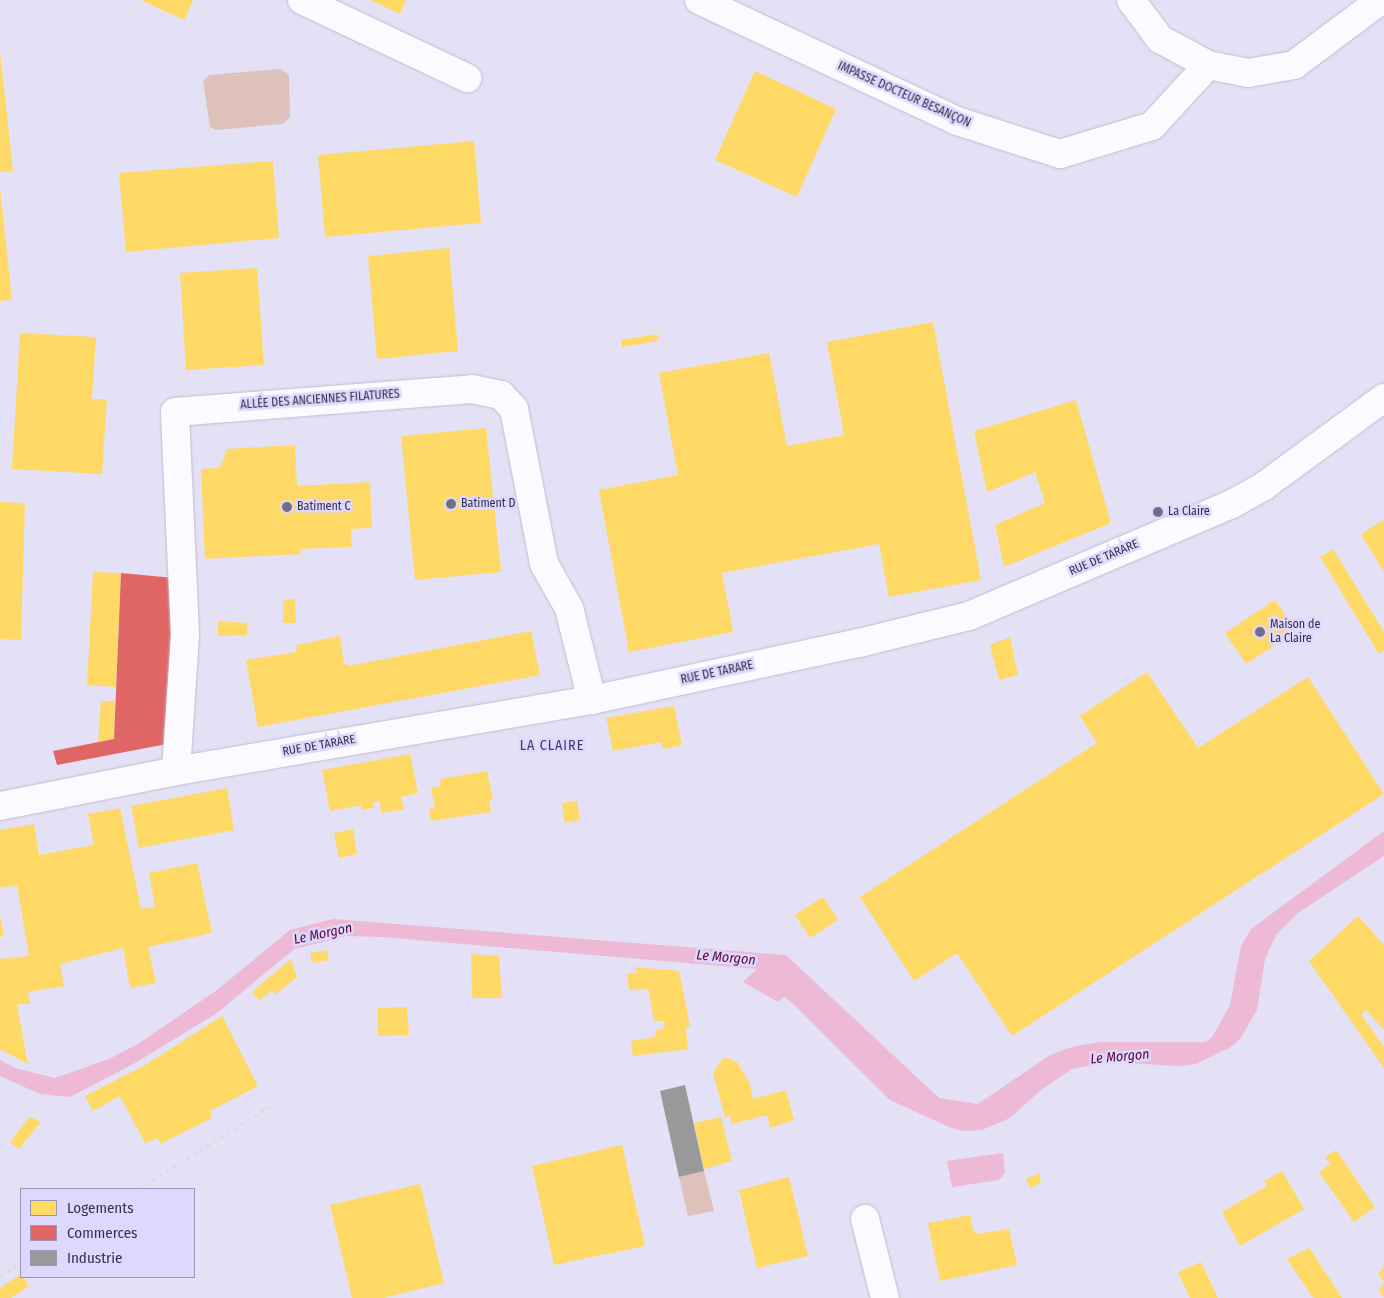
<!DOCTYPE html>
<meta charset="utf-8">
<style>
body{margin:0}
#map{position:relative;width:1384px;height:1298px;overflow:hidden;background:#e4e0f5;font-family:"Fira Sans Condensed",sans-serif}
div>[style]{position:absolute}
[style*='--x']{left:calc(var(--x)*1px);top:calc(var(--y)*1px);width:calc(var(--w)*1px);rotate:calc(var(--a)*1deg)}
.green>*{inset:0;background:#ddc1ba}
.water>*{inset:0;background:#edb9d4}
.homes>*{inset:0;background:#ffd966}
.shops>*{inset:0;background:#e06666}
.industry>*{inset:0;background:#999}
.path>*{height:3px;margin-top:-1.5px;transform-origin:0;background:repeating-linear-gradient(90deg,#dddce3 0 4px,transparent 0 8px)}
.roads{filter:drop-shadow(0 0 1px #c0bcd2) drop-shadow(0 0 1px #c0bcd2)}
.minor>*{height:28px;margin:-14px;padding:0 14px;transform-origin:14px;border-radius:14px;background:#fbfafe}
.secondary>*{height:28px;margin:-14px;padding:0 14px;transform-origin:14px;border-radius:14px;background:#fbfafe}
.dots>*{width:14px;height:14px;translate:-50% -50%;box-sizing:border-box;border:2px solid #ded7fe;border-radius:50%}
span{translate:-50% -50%;white-space:nowrap;text-align:center;line-height:1.15;-webkit-text-stroke:5px #ded7fe;paint-order:stroke}
.street-label{font-size:12px;color:#36314a}
.poi-label{font-size:12px;color:#36314a}
.left{translate:0 -50%;text-align:left}
.neighbourhood-label{font-size:14px;color:#44366c;letter-spacing:1px}
.water-label{font-size:14px;color:#5c0737;font-style:italic}
.legend{position:absolute;left:20px;top:1188px;width:175px;height:90px;box-sizing:border-box;background:#ded7fe;border:1px solid #9b95b6;margin:0;padding:6px 9px;list-style:none;font-size:15px;color:#36314a}
.legend li{display:flex;align-items:center;gap:10px;height:25px}
.legend b{width:25px;border:1px solid #9b95b6}
</style>
<div id="map">
<div class="green">
<div style="clip-path:polygon(281px 69px,289px 75px,290px 117px,283px 124px,216px 130px,210px 127px,203px 81px,209px 75px)"></div>
<div style="clip-path:polygon(704px 1171px,714px 1211px,688px 1216px,679px 1177px)"></div>
</div>
<div class="water">
<div style="clip-path:polygon(1384px 831px,1384px 856px,1298px 913px,1276px 935px,1265px 959px,1257px 1010px,1240px 1039px,1231px 1047px,1196px 1064px,1179px 1066px,1110px 1062px,1072px 1069px,1041px 1090px,1010px 1118px,982px 1130px,963px 1131px,949px 1127px,890px 1100px,791px 1002px,784px 997px,778px 1002px,743px 982px,757px 969px,382px 937px,347px 936px,294px 949px,217px 1013px,135px 1063px,70px 1097px,40px 1094px,0 1076px,0 1060px,15px 1068px,55px 1078px,109px 1059px,138px 1044px,217px 990px,290px 930px,333px 919px,786px 955px,939px 1098px,978px 1104px,1050px 1055px,1075px 1046px,1101px 1042px,1206px 1042px,1213px 1036px,1230px 1005px,1241px 946px,1251px 929px)"></div>
<div style="clip-path:polygon(1003px 1153px,1005px 1173px,999px 1180px,952px 1187px,947px 1161px)"></div>
</div>
<div class="homes">
<div style="clip-path:polygon(141px 0,193px 0,184px 20px)"></div>
<div style="clip-path:polygon(370px 0,406px 0,400px 14px)"></div>
<div style="clip-path:polygon(0 52px,13px 171px,0 172px)"></div>
<div style="clip-path:polygon(755px 71px,836px 109px,797px 197px,715px 160px)"></div>
<div style="clip-path:polygon(474px 141px,481px 223px,325px 237px,318px 155px)"></div>
<div style="clip-path:polygon(273px 161px,279px 238px,126px 252px,119px 173px)"></div>
<div style="clip-path:polygon(0 187px,12px 300px,0 301px)"></div>
<div style="clip-path:polygon(449px 248px,458px 351px,377px 359px,368px 256px)"></div>
<div style="clip-path:polygon(257px 268px,264px 365px,186px 370px,180px 273px)"></div>
<div style="clip-path:polygon(933px 322px,981px 580px,889px 597px,879px 544px,722px 573px,733px 632px,629px 652px,599px 490px,678px 475px,659px 373px,769px 353px,787px 446px,844px 435px,827px 342px)"></div>
<div style="clip-path:polygon(20px 333px,96px 337px,92px 399px,107px 399px,102px 474px,12px 469px)"></div>
<div style="clip-path:polygon(657px 334px,658px 341px,622px 347px,621px 340px)"></div>
<div style="clip-path:polygon(1076px 400px,1111px 523px,1004px 567px,995px 525px,1045px 503px,1035px 472px,987px 492px,974px 431px)"></div>
<div style="clip-path:polygon(486px 428px,501px 572px,415px 580px,401px 436px)"></div>
<div style="clip-path:polygon(295px 445px,297px 486px,370px 482px,372px 528px,351px 529px,352px 547px,300px 549px,301px 554px,205px 559px,201px 469px,220px 468px,227px 449px)"></div>
<div style="clip-path:polygon(0 502px,25px 503px,21px 640px,0 639px)"></div>
<div style="clip-path:polygon(1384px 520px,1384px 572px,1361px 534px)"></div>
<div style="clip-path:polygon(1333px 549px,1384px 632px,1384px 651px,1379px 654px,1320px 557px)"></div>
<div style="clip-path:polygon(93px 572px,121px 573px,116px 687px,87px 685px)"></div>
<div style="clip-path:polygon(295px 599px,296px 623px,283px 623px,283px 600px)"></div>
<div style="clip-path:polygon(1275px 600px,1296px 631px,1246px 664px,1225px 633px)"></div>
<div style="clip-path:polygon(218px 621px,247px 623px,247px 635px,218px 636px)"></div>
<div style="clip-path:polygon(531px 631px,540px 675px,258px 727px,246px 660px,296px 652px,297px 645px,340px 636px,344px 663px,348px 666px)"></div>
<div style="clip-path:polygon(1010px 637px,1018px 675px,999px 680px,990px 645px)"></div>
<div style="clip-path:polygon(1147px 672px,1198px 748px,1308px 677px,1384px 794px,1012px 1036px,957px 953px,914px 981px,860px 897px,1097px 743px,1080px 716px)"></div>
<div style="clip-path:polygon(101px 701px,115px 701px,114px 739px,98px 742px)"></div>
<div style="clip-path:polygon(674px 706px,682px 745px,663px 749px,661px 742px,613px 751px,606px 718px)"></div>
<div style="clip-path:polygon(410px 754px,418px 793px,401px 797px,404px 809px,381px 813px,380px 801px,373px 802px,374px 808px,362px 810px,361px 805px,330px 811px,322px 770px)"></div>
<div style="clip-path:polygon(487px 771px,493px 799px,489px 800px,491px 812px,431px 821px,429px 809px,435px 808px,431px 788px,441px 786px,440px 779px)"></div>
<div style="clip-path:polygon(227px 788px,234px 830px,139px 848px,131px 806px)"></div>
<div style="clip-path:polygon(577px 801px,580px 820px,565px 823px,562px 803px)"></div>
<div style="clip-path:polygon(120px 808px,141px 909px,155px 907px,149px 873px,197px 863px,212px 933px,148px 947px,156px 983px,130px 988px,123px 948px,60px 964px,64px 986px,28px 992px,30px 1003px,17px 1005px,28px 1064px,0 1049px,0 959px,29px 956px,17px 885px,0 888px,0 830px,34px 824px,39px 855px,94px 845px,88px 814px)"></div>
<div style="clip-path:polygon(353px 829px,357px 854px,339px 858px,334px 833px)"></div>
<div style="clip-path:polygon(823px 897px,838px 920px,810px 938px,795px 915px)"></div>
<div style="clip-path:polygon(0 916px,4px 936px,0 937px)"></div>
<div style="clip-path:polygon(1358px 916px,1384px 945px,1384px 1030px,1366px 1010px,1361px 1014px,1384px 1047px,1384px 1068px,1309px 961px)"></div>
<div style="clip-path:polygon(327px 950px,329px 960px,312px 963px,310px 953px)"></div>
<div style="clip-path:polygon(471px 954px,499px 956px,502px 998px,472px 998px)"></div>
<div style="clip-path:polygon(291px 959px,297px 977px,275px 995px,272px 990px,259px 1001px,252px 992px)"></div>
<div style="clip-path:polygon(635px 967px,679px 971px,690px 1026px,686px 1027px,688px 1049px,633px 1056px,631px 1041px,656px 1037px,655px 1030px,664px 1029px,663px 1021px,654px 1021px,648px 989px,629px 990px,627px 973px,636px 973px)"></div>
<div style="clip-path:polygon(407px 1007px,409px 1035px,378px 1036px,377px 1008px)"></div>
<div style="clip-path:polygon(222px 1016px,258px 1086px,210px 1111px,212px 1118px,160px 1144px,158px 1138px,145px 1143px,120px 1096px,93px 1111px,85px 1096px,147px 1064px)"></div>
<div style="clip-path:polygon(724px 1057px,737px 1062px,749px 1082px,753px 1099px,786px 1090px,794px 1120px,770px 1128px,767px 1115px,732px 1124px,730px 1116px,725px 1117px,713px 1073px)"></div>
<div style="clip-path:polygon(30px 1117px,41px 1122px,19px 1149px,10px 1142px)"></div>
<div style="clip-path:polygon(721px 1117px,732px 1161px,704px 1169px,694px 1123px)"></div>
<div style="clip-path:polygon(622px 1145px,645px 1246px,554px 1265px,532px 1166px)"></div>
<div style="clip-path:polygon(1336px 1150px,1375px 1207px,1354px 1222px,1319px 1172px,1330px 1164px,1325px 1157px)"></div>
<div style="clip-path:polygon(1282px 1171px,1304px 1209px,1240px 1246px,1222px 1212px,1267px 1186px,1264px 1181px)"></div>
<div style="clip-path:polygon(1039px 1173px,1041px 1183px,1030px 1188px,1026px 1179px)"></div>
<div style="clip-path:polygon(789px 1177px,808px 1256px,757px 1268px,739px 1190px)"></div>
<div style="clip-path:polygon(420px 1184px,444px 1283px,383px 1298px,352px 1298px,330px 1205px)"></div>
<div style="clip-path:polygon(970px 1215px,973px 1230px,977px 1234px,1009px 1229px,1017px 1265px,940px 1281px,928px 1223px)"></div>
<div style="clip-path:polygon(1309px 1248px,1312px 1252px,1342px 1298px,1313px 1298px,1287px 1259px)"></div>
<div style="clip-path:polygon(1201px 1262px,1218px 1298px,1190px 1298px,1178px 1272px)"></div>
<div style="clip-path:polygon(1384px 1265px,1384px 1282px,1379px 1275px)"></div>
<div style="clip-path:polygon(21px 1274px,29px 1286px,11px 1298px,0 1298px,0 1288px)"></div>
<div style="clip-path:polygon(1384px 1283px,1384px 1298px,1379px 1291px)"></div>
</div>
<div class="shops">
<div style="clip-path:polygon(121px 573px,174px 578px,167px 744px,57px 765px,53px 751px,114px 739px)"></div>
</div>
<div class="industry">
<div style="clip-path:polygon(685px 1085px,704px 1171px,679px 1177px,660px 1091px)"></div>
</div>
<div class="path">
<div style="--x:139;--y:1189;--w:160;--a:-32.2"></div>
<div style="--x:0;--y:1276;--w:25;--a:-32"></div>
</div>
<div class="roads">
<div class="minor">
<div style="--x:302;--y:0;--w:183;--a:25.3"></div>
<div style="--x:699;--y:0;--w:285;--a:25.1"></div>
<div style="--x:957;--y:121;--w:108;--a:17.8"></div>
<div style="--x:1060;--y:154;--w:96;--a:-16.9"></div>
<div style="--x:1152;--y:126;--w:83;--a:-47.4"></div>
<div style="--x:1131;--y:0;--w:49;--a:53.4"></div>
<div style="--x:1160;--y:39;--w:55;--a:28.4"></div>
<div style="--x:1208;--y:65;--w:41;--a:11.3"></div>
<div style="--x:1248;--y:73;--w:47;--a:-9.9"></div>
<div style="--x:1294;--y:65;--w:109;--a:-36.8"></div>
<div style="--x:176;--y:771;--w:137;--a:-86.2"></div>
<div style="--x:185;--y:634;--w:222;--a:-92.6"></div>
<div style="--x:175;--y:412;--w:298;--a:-4.4"></div>
<div style="--x:472;--y:389;--w:30;--a:12"></div>
<div style="--x:501;--y:395;--w:19;--a:47"></div>
<div style="--x:514;--y:409;--w:158;--a:79"></div>
<div style="--x:544;--y:564;--w:51;--a:60.4"></div>
<div style="--x:569;--y:608;--w:95;--a:76"></div>
<div style="--x:865;--y:1219;--w:81;--a:75.8"></div>
</div>
<div class="secondary">
<div style="--x:0;--y:806;--w:179;--a:-11.2"></div>
<div style="--x:176;--y:771;--w:422;--a:-9.7"></div>
<div style="--x:592;--y:700;--w:273;--a:-12.1"></div>
<div style="--x:859;--y:643;--w:113;--a:-13.8"></div>
<div style="--x:969;--y:616;--w:286;--a:-23.1"></div>
<div style="--x:1232;--y:504;--w:37;--a:-29"></div>
<div style="--x:1264;--y:486;--w:149;--a:-36.3"></div>
</div>
</div>
<div class="dots">
<div style="left:451px;top:504px;background:#736e86"></div>
<div style="left:287px;top:507px;background:#736e86"></div>
<div style="left:1158px;top:512px;background:#736e86"></div>
<div style="left:1260px;top:632px;background:#736e86"></div>
</div>
<div class="street-label">
<span style="left:904px;top:95px;rotate:24deg">IMPASSE DOCTEUR BESANÇON</span>
<span style="left:320px;top:400px;rotate:-4deg">ALLÉE DES ANCIENNES FILATURES</span>
<span style="left:1104px;top:558px;rotate:-23deg">RUE DE TARARE</span>
<span style="left:717px;top:673px;rotate:-12deg">RUE DE TARARE</span>
<span style="left:319px;top:746px;rotate:-10deg">RUE DE TARARE</span>
</div>
<div class="poi-label">
<span class="left" style="left:461px;top:504px">Batiment D</span>
<span class="left" style="left:297px;top:507px">Batiment C</span>
<span class="left" style="left:1168px;top:512px">La Claire</span>
<span class="left" style="left:1270px;top:632px">Maison de<br>La Claire</span>
</div>
<div class="neighbourhood-label">
<span style="left:552px;top:746px">LA CLAIRE</span>
</div>
<div class="water-label">
<span style="left:323px;top:934px;rotate:-12deg">Le Morgon</span>
<span style="left:726px;top:958px;rotate:5deg">Le Morgon</span>
<span style="left:1120px;top:1057px;rotate:-5deg">Le Morgon</span>
</div>
<ul class="legend">
<li><b style="height:14px;background:#ffd966"></b>Logements</li>
<li><b style="height:14px;background:#e06666"></b>Commerces</li>
<li><b style="height:14px;background:#999"></b>Industrie</li>
</ul>
</div>
